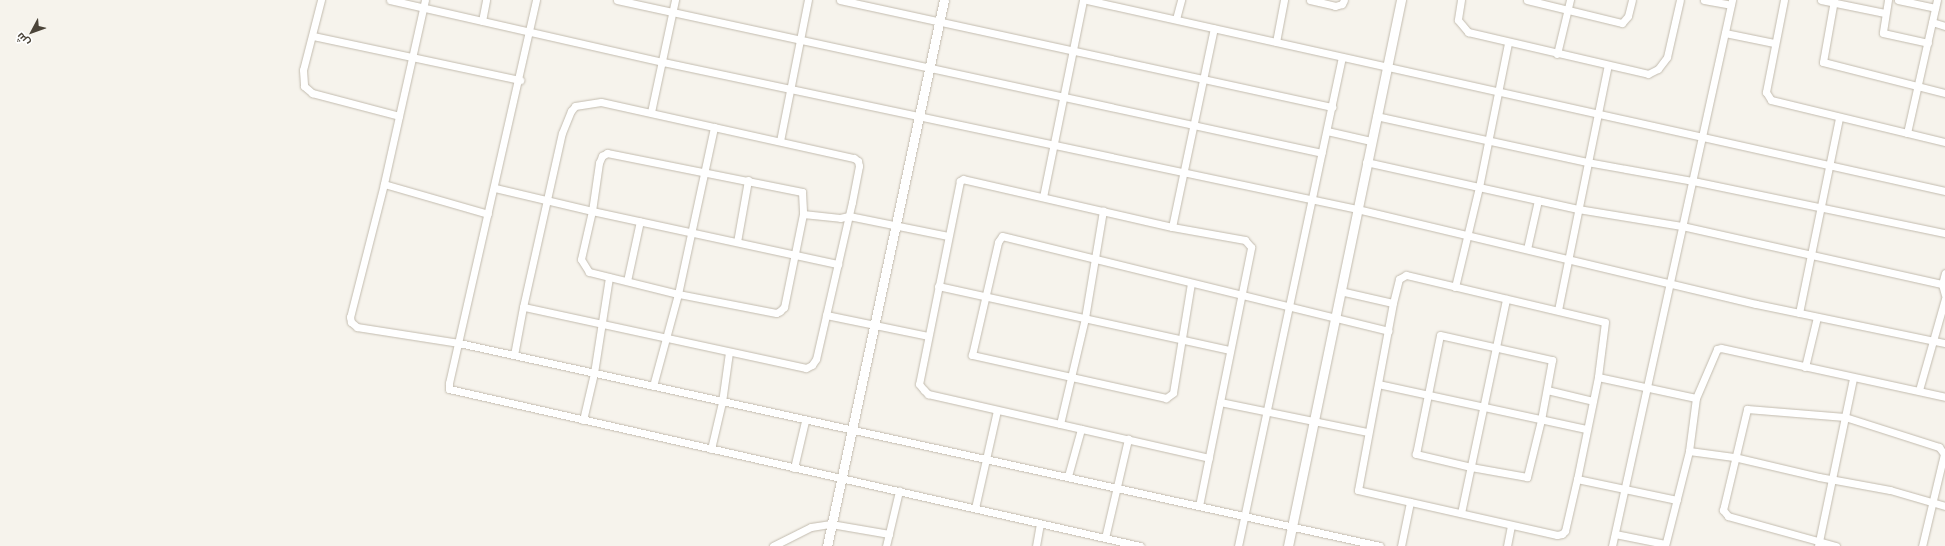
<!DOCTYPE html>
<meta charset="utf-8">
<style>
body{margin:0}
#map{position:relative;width:1945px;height:546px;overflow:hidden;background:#f6f3ec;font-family:"Archivo Narrow",Cairo,sans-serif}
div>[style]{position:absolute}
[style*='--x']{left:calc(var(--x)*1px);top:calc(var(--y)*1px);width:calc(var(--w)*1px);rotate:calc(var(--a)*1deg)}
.roads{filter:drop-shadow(0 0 1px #c2bbae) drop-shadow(0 0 1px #c2bbae)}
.minor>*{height:7px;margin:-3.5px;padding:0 3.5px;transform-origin:3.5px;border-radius:3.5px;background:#fff}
.tertiary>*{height:9px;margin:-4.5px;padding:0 4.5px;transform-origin:4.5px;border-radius:4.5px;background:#fff}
span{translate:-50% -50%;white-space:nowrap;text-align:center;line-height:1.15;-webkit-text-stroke:3.5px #fff;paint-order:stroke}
.north{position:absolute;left:12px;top:12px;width:40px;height:40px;-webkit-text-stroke:3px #fff;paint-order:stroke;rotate:229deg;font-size:11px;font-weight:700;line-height:16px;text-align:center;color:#4b4439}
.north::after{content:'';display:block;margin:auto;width:14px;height:18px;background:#4b4439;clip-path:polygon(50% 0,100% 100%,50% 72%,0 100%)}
</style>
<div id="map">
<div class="roads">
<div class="minor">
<div style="--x:321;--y:0;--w:72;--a:104.4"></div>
<div style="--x:303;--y:70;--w:16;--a:86"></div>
<div style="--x:304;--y:86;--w:11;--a:41"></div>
<div style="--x:312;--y:93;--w:90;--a:14.8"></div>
<div style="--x:390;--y:0;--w:280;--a:12.8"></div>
<div style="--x:663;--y:62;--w:709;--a:11.96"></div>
<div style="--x:1357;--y:209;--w:410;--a:13.4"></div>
<div style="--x:1756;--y:304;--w:193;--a:11.7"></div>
<div style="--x:425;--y:0;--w:189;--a:102.6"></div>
<div style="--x:384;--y:184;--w:137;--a:104.3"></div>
<div style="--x:350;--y:317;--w:5;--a:79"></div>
<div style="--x:351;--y:322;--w:8;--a:40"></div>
<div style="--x:357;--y:327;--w:103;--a:8.9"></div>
<div style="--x:459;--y:343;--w:943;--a:12.43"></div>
<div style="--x:536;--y:0;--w:393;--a:102.8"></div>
<div style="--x:449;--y:383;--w:6;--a:90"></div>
<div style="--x:449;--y:389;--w:709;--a:12.8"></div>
<div style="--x:617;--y:0;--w:721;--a:12.24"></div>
<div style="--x:840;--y:0;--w:504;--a:12.27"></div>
<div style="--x:1087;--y:0;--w:879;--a:12.55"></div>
<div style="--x:1310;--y:0;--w:26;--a:13"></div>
<div style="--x:1335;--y:6;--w:7;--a:-16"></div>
<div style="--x:1342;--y:4;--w:4;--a:-63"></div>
<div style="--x:1461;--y:0;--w:20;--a:99"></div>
<div style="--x:1458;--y:20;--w:16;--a:50"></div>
<div style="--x:1468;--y:32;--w:185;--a:13.1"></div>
<div style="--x:1648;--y:74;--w:11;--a:-27"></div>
<div style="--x:1658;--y:69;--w:15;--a:-53"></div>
<div style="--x:1667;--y:57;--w:58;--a:-77.2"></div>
<div style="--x:1527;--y:0;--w:98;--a:13.6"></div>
<div style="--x:1622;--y:23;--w:9;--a:-49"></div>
<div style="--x:1628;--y:16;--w:16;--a:-76"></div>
<div style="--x:1704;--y:0;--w:27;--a:10"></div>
<div style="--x:1784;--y:0;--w:94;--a:101.1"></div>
<div style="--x:1766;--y:92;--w:9;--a:58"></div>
<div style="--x:1771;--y:100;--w:179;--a:13.6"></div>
<div style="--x:1821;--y:0;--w:65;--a:11.5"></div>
<div style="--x:1834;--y:0;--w:63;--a:100.1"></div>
<div style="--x:1823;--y:62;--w:126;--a:14.3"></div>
<div style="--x:1888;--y:0;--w:33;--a:99"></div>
<div style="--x:1883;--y:33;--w:46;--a:12.5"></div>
<div style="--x:1898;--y:0;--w:38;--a:12"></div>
<div style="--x:1176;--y:19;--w:20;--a:-75"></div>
<div style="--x:482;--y:21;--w:21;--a:-79"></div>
<div style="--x:1932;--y:22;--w:14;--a:17"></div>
<div style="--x:1725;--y:33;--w:50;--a:11.5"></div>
<div style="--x:313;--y:36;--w:212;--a:12"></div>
<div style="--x:1276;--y:42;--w:43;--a:-79.2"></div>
<div style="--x:1557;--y:54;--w:56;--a:-76.5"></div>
<div style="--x:651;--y:112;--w:115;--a:-77.9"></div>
<div style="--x:1376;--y:116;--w:216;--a:12.3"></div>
<div style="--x:1587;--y:162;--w:108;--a:10.2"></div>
<div style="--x:1693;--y:181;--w:257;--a:11.7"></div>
<div style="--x:1327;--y:131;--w:45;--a:12.8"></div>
<div style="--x:1907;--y:133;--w:136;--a:-77.3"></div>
<div style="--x:780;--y:141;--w:144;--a:-78.8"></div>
<div style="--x:607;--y:153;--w:199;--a:11.3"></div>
<div style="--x:802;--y:192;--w:22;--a:87"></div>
<div style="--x:803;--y:214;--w:95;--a:101.5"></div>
<div style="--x:784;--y:307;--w:6;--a:135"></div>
<div style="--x:780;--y:311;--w:4;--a:153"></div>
<div style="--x:776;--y:313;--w:100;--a:-169"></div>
<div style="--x:678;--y:294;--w:92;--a:-166.1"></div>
<div style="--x:589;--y:272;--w:15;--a:-122"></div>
<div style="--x:581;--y:259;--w:49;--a:-77.1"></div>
<div style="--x:592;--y:211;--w:49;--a:-81.7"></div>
<div style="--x:599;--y:163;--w:8;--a:-67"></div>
<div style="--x:602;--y:156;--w:6;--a:-31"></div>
<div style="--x:1366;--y:162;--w:217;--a:12.5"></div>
<div style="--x:1578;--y:209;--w:105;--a:9.3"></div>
<div style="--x:1682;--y:226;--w:266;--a:12.6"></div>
<div style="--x:384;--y:184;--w:108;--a:16.1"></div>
<div style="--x:495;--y:188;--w:100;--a:13.3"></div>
<div style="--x:592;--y:211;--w:252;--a:12.2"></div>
<div style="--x:1043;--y:197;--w:201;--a:-78.5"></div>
<div style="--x:803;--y:214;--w:37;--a:6"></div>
<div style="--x:840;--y:218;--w:9;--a:-13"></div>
<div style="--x:849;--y:216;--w:101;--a:11.4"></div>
<div style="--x:1172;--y:227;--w:203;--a:-78.1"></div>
<div style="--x:737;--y:242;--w:63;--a:-79.9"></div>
<div style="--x:1527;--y:249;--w:50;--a:-77.3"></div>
<div style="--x:1945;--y:273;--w:11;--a:105"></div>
<div style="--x:1942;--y:284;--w:11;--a:75"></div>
<div style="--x:1406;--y:275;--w:204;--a:13.3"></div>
<div style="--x:1605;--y:322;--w:55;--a:97.3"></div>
<div style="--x:1598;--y:377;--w:104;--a:101.6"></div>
<div style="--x:1577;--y:479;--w:53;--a:103"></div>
<div style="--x:1565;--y:531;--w:4;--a:135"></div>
<div style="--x:1562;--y:534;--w:5;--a:169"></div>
<div style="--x:1557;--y:535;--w:204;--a:-167.3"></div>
<div style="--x:1358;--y:490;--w:190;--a:-79.4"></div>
<div style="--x:1393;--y:303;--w:25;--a:-76"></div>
<div style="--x:1399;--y:279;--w:8;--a:-30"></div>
<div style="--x:627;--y:281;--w:61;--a:-77.8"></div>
<div style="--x:1191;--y:283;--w:111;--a:99.3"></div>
<div style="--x:1173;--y:393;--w:9;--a:144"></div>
<div style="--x:1166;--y:398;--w:199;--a:-167.5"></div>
<div style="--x:972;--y:355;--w:116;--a:-77"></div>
<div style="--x:998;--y:242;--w:7;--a:-56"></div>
<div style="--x:1002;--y:236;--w:398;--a:13.8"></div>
<div style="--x:938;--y:286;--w:299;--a:12.4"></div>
<div style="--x:1455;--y:287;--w:103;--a:-76.5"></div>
<div style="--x:1479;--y:187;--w:147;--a:-78.6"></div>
<div style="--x:1340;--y:291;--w:54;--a:12.8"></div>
<div style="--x:1558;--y:310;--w:250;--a:-78.5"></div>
<div style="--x:1799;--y:313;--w:199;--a:-78.4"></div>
<div style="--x:826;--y:315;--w:104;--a:11.6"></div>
<div style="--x:1440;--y:335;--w:115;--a:12.6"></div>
<div style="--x:1552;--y:360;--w:61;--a:100.4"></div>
<div style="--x:1541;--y:420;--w:59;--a:103.8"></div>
<div style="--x:1527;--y:477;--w:57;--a:-169.9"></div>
<div style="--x:1471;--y:467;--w:57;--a:-166.7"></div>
<div style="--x:1416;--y:454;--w:121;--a:-78.6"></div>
<div style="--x:514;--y:355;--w:49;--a:-79.4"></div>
<div style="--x:523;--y:307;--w:178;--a:-77.4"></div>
<div style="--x:562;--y:133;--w:24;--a:-68"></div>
<div style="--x:571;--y:111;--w:6;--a:-51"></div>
<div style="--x:575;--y:106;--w:26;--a:-9"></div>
<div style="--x:601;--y:102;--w:259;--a:12.5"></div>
<div style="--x:854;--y:158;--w:5;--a:37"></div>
<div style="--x:858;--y:161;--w:5;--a:79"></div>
<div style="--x:859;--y:166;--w:37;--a:101"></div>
<div style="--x:852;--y:202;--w:161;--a:102.9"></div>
<div style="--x:816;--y:359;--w:7;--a:124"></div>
<div style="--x:812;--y:365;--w:7;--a:153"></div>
<div style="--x:806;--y:368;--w:289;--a:-167.8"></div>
<div style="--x:1805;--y:367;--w:51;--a:-76.5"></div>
<div style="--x:1598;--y:377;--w:100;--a:12.1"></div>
<div style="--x:1378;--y:384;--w:214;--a:12.2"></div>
<div style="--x:653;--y:386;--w:95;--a:-74.8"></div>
<div style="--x:678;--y:294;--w:171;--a:-77.8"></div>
<div style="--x:1547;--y:390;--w:47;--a:13.4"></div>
<div style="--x:1919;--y:390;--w:95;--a:-74.1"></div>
<div style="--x:1220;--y:402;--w:151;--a:11.5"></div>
<div style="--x:583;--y:420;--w:48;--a:-76.8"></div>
<div style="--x:594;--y:373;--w:97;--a:-81.1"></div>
<div style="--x:1060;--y:424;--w:109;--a:-76.7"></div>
<div style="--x:1085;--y:318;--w:109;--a:-80.5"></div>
<div style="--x:711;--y:449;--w:48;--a:-76.8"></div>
<div style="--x:722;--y:402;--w:50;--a:-82"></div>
<div style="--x:1689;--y:451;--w:45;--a:7.6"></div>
<div style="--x:1734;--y:457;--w:87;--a:13.2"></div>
<div style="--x:1819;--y:477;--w:72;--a:10.4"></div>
<div style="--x:1890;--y:490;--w:57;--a:16.2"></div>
<div style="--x:794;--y:468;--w:48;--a:-76.8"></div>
<div style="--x:1068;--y:476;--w:49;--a:-74.5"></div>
<div style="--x:1577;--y:479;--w:102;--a:11.9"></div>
<div style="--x:1199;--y:506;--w:264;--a:-78.6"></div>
<div style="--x:1251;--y:247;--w:9;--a:-131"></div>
<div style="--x:1245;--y:240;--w:74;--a:-169.9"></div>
<div style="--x:1172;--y:227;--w:214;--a:-167.1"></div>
<div style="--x:963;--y:179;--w:4;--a:146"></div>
<div style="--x:960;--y:181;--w:207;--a:101.4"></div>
<div style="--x:919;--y:384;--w:8;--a:50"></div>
<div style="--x:924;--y:390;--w:6;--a:45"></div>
<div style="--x:928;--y:394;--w:288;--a:12.8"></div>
<div style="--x:975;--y:508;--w:100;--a:-77.3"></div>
<div style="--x:1461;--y:513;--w:219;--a:-78.1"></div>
<div style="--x:1615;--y:534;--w:51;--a:11.3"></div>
<div style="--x:1105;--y:538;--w:102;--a:-76.9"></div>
<div style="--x:773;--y:546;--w:42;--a:-26.6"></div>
<div style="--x:811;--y:527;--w:20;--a:-9"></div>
<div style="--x:831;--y:524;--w:59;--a:9.8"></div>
<div style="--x:886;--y:546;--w:57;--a:-76.7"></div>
<div style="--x:1036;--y:546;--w:23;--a:-80"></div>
<div style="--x:1238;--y:546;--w:500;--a:-78"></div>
<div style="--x:1401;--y:546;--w:45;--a:-78.4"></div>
<div style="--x:1507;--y:546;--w:21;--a:-79"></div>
<div style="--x:1612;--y:546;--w:559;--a:-77.6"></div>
<div style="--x:1665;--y:546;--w:98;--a:-75.8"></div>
<div style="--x:1689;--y:451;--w:53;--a:-82.5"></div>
<div style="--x:1696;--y:398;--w:53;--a:-66.8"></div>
<div style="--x:1717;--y:349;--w:4;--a:-14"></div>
<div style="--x:1721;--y:348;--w:229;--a:12.3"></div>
<div style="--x:1818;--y:546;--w:171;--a:-78.2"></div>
<div style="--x:1836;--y:546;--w:112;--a:-164.5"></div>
<div style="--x:1728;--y:516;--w:8;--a:-130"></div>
<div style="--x:1723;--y:510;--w:104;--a:-76.6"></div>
<div style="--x:1747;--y:409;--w:98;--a:4.7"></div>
<div style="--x:1845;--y:417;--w:99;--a:17.7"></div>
<div style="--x:1939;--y:447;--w:9;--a:54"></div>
<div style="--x:1944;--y:454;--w:95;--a:103.4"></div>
</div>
<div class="tertiary">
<div style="--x:827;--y:546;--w:558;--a:-77.91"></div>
<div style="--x:1288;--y:546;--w:558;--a:-78.31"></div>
</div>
</div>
<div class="north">ش</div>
</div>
